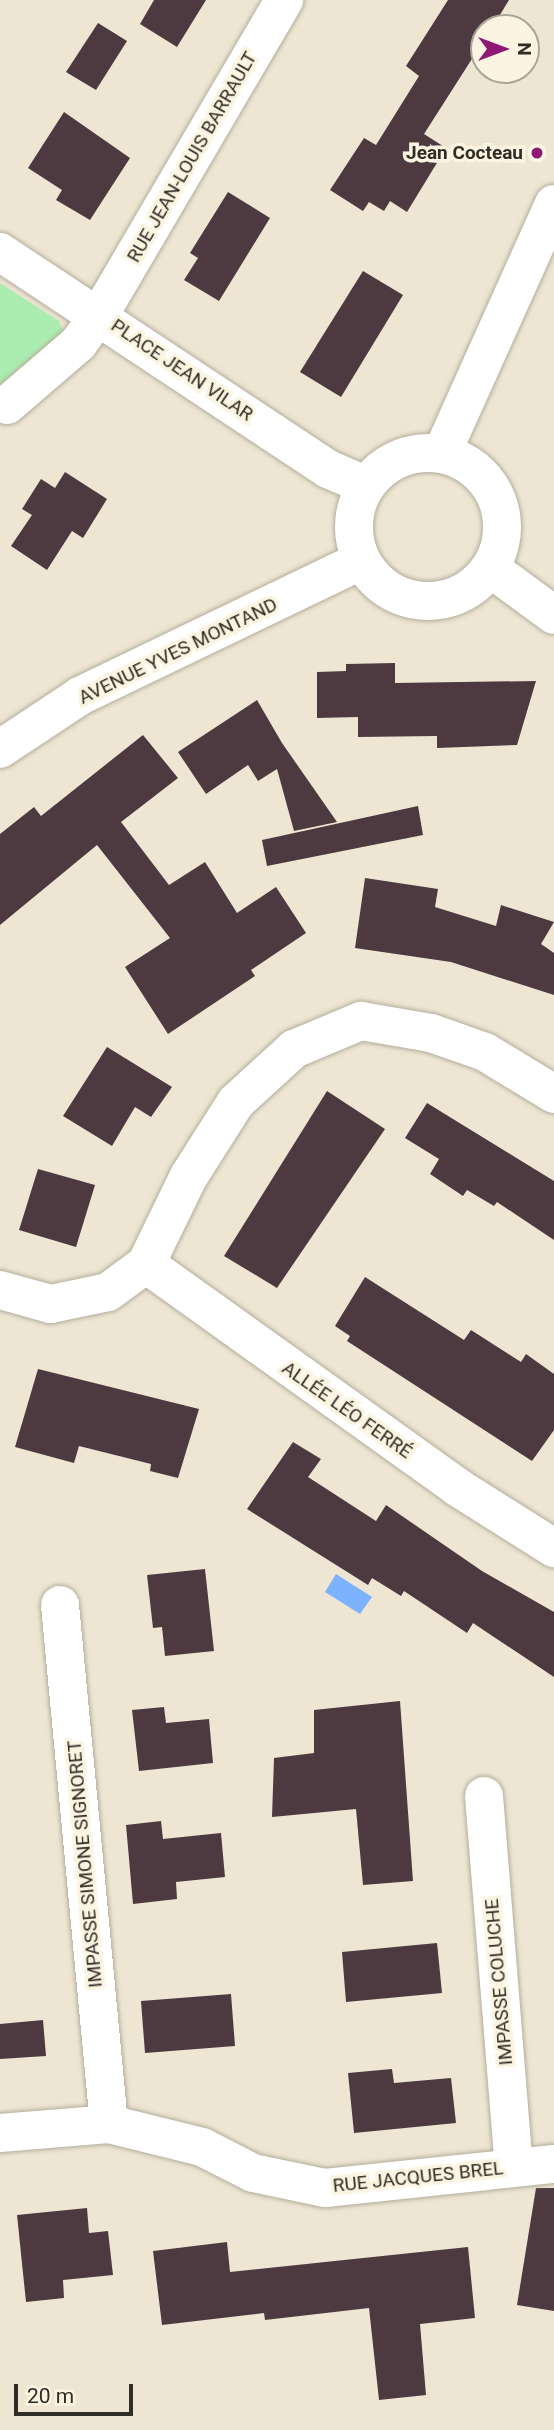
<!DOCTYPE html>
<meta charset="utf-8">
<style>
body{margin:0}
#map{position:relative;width:554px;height:2430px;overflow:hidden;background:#eee6d3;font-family:Roboto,sans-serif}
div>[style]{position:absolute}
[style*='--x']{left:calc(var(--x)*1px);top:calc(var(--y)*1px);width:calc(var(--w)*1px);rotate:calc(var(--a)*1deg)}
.green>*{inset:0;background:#abedb1}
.water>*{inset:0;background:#7cb2fe}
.building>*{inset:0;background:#4c3a40}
.roads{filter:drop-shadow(0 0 2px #b4ad9b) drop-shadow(0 0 2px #b4ad9b)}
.street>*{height:38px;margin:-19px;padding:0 19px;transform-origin:19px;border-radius:19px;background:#fff}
.street>.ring{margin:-19px;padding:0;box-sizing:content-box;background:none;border:38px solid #fff;border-radius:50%}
.dots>*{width:19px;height:19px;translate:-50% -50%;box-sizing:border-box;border:4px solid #fbf4e1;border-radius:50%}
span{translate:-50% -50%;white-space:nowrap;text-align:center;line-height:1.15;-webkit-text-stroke:7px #fbf4e1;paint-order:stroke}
.poi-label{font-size:19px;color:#302d26;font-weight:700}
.right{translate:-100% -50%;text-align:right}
.street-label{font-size:19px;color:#302d26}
.north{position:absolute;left:470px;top:14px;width:70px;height:70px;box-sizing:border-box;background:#fbf4e1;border:2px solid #aaa496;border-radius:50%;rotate:90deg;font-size:19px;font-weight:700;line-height:28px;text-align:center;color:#302d26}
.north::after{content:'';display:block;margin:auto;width:24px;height:32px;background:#8f1775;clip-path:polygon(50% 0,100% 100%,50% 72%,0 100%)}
.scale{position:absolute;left:14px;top:2384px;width:119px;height:32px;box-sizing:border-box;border:4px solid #302d26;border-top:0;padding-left:9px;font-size:21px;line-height:24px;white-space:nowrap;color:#302d26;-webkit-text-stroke:5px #fbf4e1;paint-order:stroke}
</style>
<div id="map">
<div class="green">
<div style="clip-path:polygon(0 283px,59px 321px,63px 331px,0 387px)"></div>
</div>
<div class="water">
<div style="clip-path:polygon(336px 1574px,372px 1597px,360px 1614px,325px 1592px)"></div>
</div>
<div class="building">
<div style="clip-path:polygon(154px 0,206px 0,177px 47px,140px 24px)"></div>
<div style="clip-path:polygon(448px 0,509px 0,492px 28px,484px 28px,484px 40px,424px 134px,446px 148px,407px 212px,390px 201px,384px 211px,369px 202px,363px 211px,330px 190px,364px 138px,376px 145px,419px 76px,406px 66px)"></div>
<div style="clip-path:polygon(98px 23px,127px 41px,96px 90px,66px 72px)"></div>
<div style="clip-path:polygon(64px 112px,130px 158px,90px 220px,56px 200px,62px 190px,28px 168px)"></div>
<div style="clip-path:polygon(228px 192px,270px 218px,219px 301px,184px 280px,198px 258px,190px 253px)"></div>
<div style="clip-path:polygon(363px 271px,403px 295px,341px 397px,300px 372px)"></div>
<div style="clip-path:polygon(65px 472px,107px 499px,83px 538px,72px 531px,47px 570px,11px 546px,32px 515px,22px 509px,41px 479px,55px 488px)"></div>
<div style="clip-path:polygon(395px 663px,395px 683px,536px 681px,517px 745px,437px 748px,437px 736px,358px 737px,358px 717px,317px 718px,317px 672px,346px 671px,346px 664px)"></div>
<div style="clip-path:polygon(257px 700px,282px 743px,337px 822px,294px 831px,277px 769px,258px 781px,248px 765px,206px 794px,178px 752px)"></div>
<div style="clip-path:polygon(143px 735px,178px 778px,121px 822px,169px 885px,205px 862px,237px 913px,276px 887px,306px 933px,251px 970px,255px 976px,168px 1034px,125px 967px,170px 938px,97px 845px,0 925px,0 834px,34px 807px,41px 816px)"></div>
<div style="clip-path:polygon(418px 806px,423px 835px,267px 866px,262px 840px)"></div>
<div style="clip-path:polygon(365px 878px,438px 889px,435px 907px,496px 926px,501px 905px,554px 922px,541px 944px,554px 953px,554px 995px,451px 962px,355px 948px)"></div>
<div style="clip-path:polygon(107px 1047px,172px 1087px,151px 1117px,135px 1107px,112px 1146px,63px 1116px)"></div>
<div style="clip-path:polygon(327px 1091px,385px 1129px,277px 1288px,224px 1256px)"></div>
<div style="clip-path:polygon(427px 1103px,554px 1181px,554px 1240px,497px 1202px,494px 1206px,467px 1190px,463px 1196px,430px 1174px,439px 1159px,405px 1138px)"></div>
<div style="clip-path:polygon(38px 1169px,95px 1185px,76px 1247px,19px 1230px)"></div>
<div style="clip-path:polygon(365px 1277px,464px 1340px,471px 1330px,521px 1362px,526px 1354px,554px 1374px,554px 1430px,532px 1461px,347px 1341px,350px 1336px,335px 1326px)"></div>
<div style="clip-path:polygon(38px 1369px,199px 1409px,178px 1478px,150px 1471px,151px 1464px,79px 1446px,74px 1463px,15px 1447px)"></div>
<div style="clip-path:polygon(293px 1442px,321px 1459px,308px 1477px,376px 1521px,386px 1505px,482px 1571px,554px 1612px,554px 1677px,473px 1623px,467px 1633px,404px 1591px,401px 1596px,372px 1578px,368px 1585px,247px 1509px)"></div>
<div style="clip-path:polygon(205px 1569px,214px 1651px,165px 1656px,162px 1627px,153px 1628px,147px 1575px)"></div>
<div style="clip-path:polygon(400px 1701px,413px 1881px,363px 1885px,356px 1809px,272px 1817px,274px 1758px,314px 1753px,314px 1710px)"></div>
<div style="clip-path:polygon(164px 1707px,166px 1723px,209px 1719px,213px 1763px,139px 1771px,132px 1710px)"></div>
<div style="clip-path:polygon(161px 1821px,163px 1839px,221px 1833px,225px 1877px,176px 1882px,177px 1899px,133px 1904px,126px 1825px)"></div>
<div style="clip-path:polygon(437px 1943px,442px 1993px,346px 2002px,342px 1952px)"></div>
<div style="clip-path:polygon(231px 1994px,235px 2046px,145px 2053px,141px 2001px)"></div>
<div style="clip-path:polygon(43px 2020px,46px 2056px,0 2059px,0 2024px)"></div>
<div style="clip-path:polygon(392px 2069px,394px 2083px,451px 2078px,456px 2123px,354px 2133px,348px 2073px)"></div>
<div style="clip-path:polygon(536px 2188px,554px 2188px,554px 2311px,517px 2305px)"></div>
<div style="clip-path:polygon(87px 2208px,89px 2233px,108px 2231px,113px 2275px,63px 2280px,64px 2298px,26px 2302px,17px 2215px)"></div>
<div style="clip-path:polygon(227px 2242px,230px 2272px,468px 2247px,475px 2318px,420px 2324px,426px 2395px,379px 2400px,369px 2308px,265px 2320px,264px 2313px,162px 2325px,153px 2251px)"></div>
</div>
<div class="roads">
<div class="street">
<div style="--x:0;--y:252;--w:393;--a:33.5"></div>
<div style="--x:328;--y:469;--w:40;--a:23.4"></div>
<div style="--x:7;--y:405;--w:94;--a:-40.7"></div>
<div style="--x:78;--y:344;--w:37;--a:-54"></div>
<div style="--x:100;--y:314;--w:364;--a:-59.6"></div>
<div class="ring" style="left:354px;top:453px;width:110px;height:110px"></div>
<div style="--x:442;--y:453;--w:273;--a:-65.8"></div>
<div style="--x:490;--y:568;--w:79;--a:36.3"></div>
<div style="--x:0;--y:749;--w:96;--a:-33.5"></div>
<div style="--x:80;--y:696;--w:312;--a:-25.7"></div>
<div style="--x:146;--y:1264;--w:383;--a:35.6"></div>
<div style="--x:457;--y:1487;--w:115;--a:32.2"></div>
<div style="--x:0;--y:1290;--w:53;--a:15.4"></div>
<div style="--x:51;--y:1304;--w:58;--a:-11.9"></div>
<div style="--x:108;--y:1292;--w:47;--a:-36.4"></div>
<div style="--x:146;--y:1264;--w:98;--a:-64"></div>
<div style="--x:189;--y:1176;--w:88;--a:-57.6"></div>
<div style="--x:236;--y:1102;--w:79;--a:-42.4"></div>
<div style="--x:294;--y:1049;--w:73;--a:-22.7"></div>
<div style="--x:361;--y:1021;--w:71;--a:9.7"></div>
<div style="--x:431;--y:1033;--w:57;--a:19.4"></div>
<div style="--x:485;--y:1052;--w:81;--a:31.3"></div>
<div style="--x:60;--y:1605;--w:521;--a:84.61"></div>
<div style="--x:484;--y:1796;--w:372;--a:85.4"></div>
<div style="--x:0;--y:2133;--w:109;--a:-4.7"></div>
<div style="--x:109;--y:2124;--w:96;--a:13.9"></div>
<div style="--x:202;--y:2147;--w:57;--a:27"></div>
<div style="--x:253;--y:2173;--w:74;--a:11.8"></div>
<div style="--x:325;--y:2188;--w:230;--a:-6"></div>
</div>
</div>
<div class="dots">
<div style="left:537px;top:153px;background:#8f1775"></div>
</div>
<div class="poi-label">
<span class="right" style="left:523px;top:153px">Jean Cocteau</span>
</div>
<div class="street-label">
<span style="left:192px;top:157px;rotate:-60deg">RUE JEAN-LOUIS BARRAULT</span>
<span style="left:182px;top:370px;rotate:34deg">PLACE JEAN VILAR</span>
<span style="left:178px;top:651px;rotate:-26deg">AVENUE YVES MONTAND</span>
<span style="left:347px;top:1410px;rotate:35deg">ALLÉE LÉO FERRÉ</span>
<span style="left:85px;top:1864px;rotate:-95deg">IMPASSE SIMONE SIGNORET</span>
<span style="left:499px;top:1982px;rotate:-95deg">IMPASSE COLUCHE</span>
<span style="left:418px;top:2177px;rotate:-6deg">RUE JACQUES BREL</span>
</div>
<div class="north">N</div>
<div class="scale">20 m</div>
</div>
